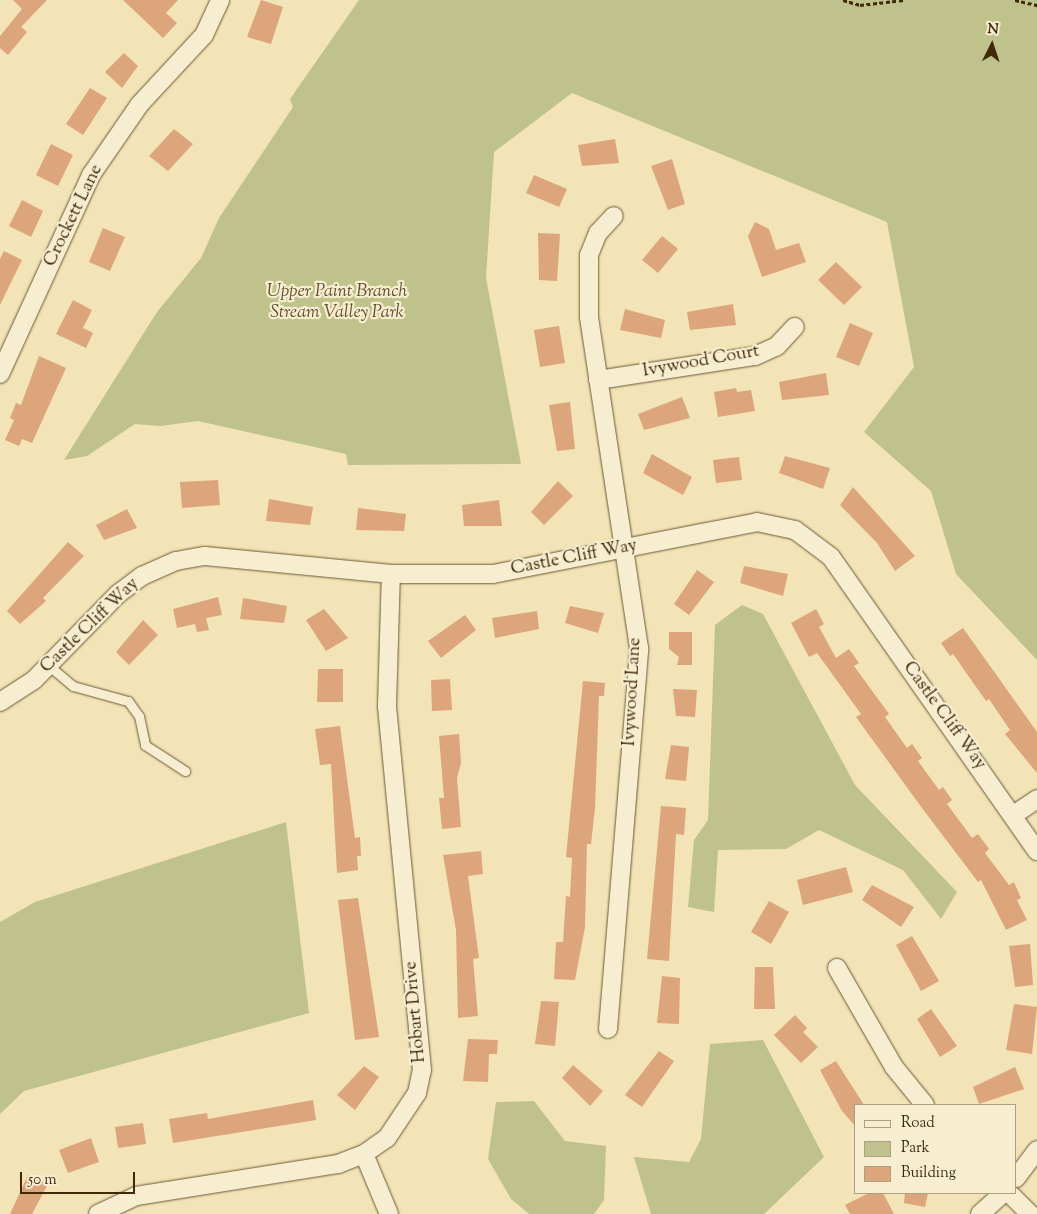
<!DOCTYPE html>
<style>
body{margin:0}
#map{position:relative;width:1037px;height:1214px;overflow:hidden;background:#f2e4b6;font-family:"Sorts Mill Goudy",serif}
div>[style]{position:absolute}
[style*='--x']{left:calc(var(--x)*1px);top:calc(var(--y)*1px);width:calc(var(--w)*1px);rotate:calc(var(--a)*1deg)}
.green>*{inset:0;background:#bfc28b}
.building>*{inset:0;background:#dda57b}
.path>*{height:2.5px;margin-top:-1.25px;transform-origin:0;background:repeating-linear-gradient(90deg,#402909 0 4px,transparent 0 6.5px)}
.roads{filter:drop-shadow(0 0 1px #6c5834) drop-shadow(0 0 1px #6c5834)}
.service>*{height:9px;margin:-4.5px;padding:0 4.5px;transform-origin:4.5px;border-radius:4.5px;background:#f7edd0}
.minor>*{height:18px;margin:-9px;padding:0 9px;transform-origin:9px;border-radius:9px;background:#f7edd0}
span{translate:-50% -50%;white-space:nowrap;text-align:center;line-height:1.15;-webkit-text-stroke:4.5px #f7edd0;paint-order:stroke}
.street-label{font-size:18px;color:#402909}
.park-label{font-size:18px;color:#604f2a;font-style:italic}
.legend{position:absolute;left:854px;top:1104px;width:162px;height:90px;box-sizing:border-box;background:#f7edd0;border:1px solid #ae9f80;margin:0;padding:6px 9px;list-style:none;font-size:15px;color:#402909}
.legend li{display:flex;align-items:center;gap:10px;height:25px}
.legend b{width:25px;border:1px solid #ae9f80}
.north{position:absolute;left:967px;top:20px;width:50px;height:50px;-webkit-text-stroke:4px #f7edd0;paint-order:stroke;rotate:4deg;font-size:14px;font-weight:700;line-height:20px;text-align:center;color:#402909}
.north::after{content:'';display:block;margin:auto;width:18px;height:22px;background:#402909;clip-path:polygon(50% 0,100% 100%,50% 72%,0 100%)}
.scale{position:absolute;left:20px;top:1172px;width:115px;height:22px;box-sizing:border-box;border:2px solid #402909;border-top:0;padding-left:6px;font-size:15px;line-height:18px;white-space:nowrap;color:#402909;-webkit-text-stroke:4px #f7edd0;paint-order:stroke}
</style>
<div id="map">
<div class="green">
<div style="clip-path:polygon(359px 0,1037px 0,1037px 660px,956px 574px,931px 491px,864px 432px,914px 367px,887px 222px,572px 93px,494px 152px,486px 278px,521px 464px,348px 465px,346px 454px,198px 421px,160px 426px,135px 424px,87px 456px,64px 460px,157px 312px,201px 258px,219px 218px,293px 107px,290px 99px)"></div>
<div style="clip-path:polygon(742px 605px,763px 614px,855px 785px,957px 892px,941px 919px,903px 870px,819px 830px,786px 849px,718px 850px,714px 912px,688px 907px,694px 840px,708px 820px,715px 625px)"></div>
<div style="clip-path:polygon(286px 822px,309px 1013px,24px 1091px,0 1114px,0 922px,35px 902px)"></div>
<div style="clip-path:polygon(763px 1040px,824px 1157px,764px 1214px,651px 1214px,634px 1157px,689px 1162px,701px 1139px,710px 1044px)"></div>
<div style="clip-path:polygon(534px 1101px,565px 1141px,606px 1146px,604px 1200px,594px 1214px,529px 1214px,511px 1199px,488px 1159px,496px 1102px)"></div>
</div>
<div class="building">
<div style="clip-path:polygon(13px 0,47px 0,21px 27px,27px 32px,8px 55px,0 48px,0 36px,22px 9px)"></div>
<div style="clip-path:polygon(123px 0,178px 0,166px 13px,177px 23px,163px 38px)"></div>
<div style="clip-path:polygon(261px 0,283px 7px,271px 44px,247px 37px)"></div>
<div style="clip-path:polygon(124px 53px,138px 66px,122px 88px,105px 72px)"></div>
<div style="clip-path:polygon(90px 88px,107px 98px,83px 135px,66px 124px)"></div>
<div style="clip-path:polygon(174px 129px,193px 144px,168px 171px,149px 156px)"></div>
<div style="clip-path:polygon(615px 139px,619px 163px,582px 166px,578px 145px)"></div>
<div style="clip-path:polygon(51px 144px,73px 155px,58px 186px,36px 175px)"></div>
<div style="clip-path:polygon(672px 159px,685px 204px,668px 210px,651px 166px)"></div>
<div style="clip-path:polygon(534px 175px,567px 189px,559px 207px,526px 193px)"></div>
<div style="clip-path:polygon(22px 200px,43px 211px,31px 237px,9px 226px)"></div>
<div style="clip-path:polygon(755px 222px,769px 229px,776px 250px,799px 243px,806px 262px,762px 277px,748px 236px)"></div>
<div style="clip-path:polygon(103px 228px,125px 237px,110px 271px,89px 262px)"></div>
<div style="clip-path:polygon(538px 233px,560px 234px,557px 281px,539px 280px)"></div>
<div style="clip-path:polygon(662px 236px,678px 249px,658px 273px,642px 260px)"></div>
<div style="clip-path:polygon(4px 251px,22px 260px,0 305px,0 259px)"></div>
<div style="clip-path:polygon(836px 262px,862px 287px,844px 305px,818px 280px)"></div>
<div style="clip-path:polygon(73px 300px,92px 310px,83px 328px,93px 333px,86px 348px,56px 334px)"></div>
<div style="clip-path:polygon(733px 304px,736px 325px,690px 330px,687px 312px)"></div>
<div style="clip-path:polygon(625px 309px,665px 320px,661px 338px,620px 330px)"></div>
<div style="clip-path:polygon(850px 323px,873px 333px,859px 366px,836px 357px)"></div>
<div style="clip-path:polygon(559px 326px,565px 363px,540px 367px,534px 330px)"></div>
<div style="clip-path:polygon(39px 356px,66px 368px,32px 443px,22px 439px,19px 446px,5px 440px,14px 420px,10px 418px,16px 403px,21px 405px)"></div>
<div style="clip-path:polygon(826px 373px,829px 395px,782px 400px,779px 382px)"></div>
<div style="clip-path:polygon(736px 388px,737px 392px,751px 390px,755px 411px,718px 417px,714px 392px)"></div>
<div style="clip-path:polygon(682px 397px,690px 418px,644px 430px,638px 414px)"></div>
<div style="clip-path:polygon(570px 402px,575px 449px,557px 451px,549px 405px)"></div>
<div style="clip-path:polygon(652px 454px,692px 477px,683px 495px,643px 473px)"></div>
<div style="clip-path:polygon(785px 456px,830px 468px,823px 489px,779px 473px)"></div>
<div style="clip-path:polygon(739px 457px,742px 480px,716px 483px,713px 460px)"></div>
<div style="clip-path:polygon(218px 480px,220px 505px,182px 508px,180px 482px)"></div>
<div style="clip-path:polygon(558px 481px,573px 496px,544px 525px,531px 512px)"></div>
<div style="clip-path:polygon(853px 487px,915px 556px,895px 571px,877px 543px,840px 505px)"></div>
<div style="clip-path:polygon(269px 499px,313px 507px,310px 525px,266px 521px)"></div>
<div style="clip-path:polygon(499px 500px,502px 526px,464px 526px,462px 505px)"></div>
<div style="clip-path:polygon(358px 508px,406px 514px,404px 531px,356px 530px)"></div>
<div style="clip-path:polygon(127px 509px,137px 528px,104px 540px,96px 525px)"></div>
<div style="clip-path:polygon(68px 542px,84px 556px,43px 598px,46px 601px,20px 624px,7px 611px)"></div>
<div style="clip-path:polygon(744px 566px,788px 574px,783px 596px,740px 583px)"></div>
<div style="clip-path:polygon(697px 570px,714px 582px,689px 615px,674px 604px)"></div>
<div style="clip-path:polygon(218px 597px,222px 615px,206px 618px,209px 630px,197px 632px,195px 624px,177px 628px,173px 609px)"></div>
<div style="clip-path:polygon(243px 598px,287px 606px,284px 623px,240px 619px)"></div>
<div style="clip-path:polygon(570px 606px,604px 613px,598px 633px,565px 623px)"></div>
<div style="clip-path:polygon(324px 609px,348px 638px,326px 651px,306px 620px)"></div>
<div style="clip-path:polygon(816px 609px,824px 624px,819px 627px,836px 658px,849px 649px,859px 663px,854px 666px,889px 714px,885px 717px,907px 748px,912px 744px,922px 758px,918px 761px,939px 790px,943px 787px,952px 800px,947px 804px,972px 838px,978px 834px,989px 849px,985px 853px,1009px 885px,1014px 882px,1021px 898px,1017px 900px,1027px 920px,1006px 930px,981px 880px,978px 882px,919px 804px,856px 717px,861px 714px,817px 653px,809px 657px,791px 623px)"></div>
<div style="clip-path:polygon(537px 611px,539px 629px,495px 638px,492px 618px)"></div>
<div style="clip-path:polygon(465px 615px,476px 630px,441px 658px,428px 641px)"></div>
<div style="clip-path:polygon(143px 620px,158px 635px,129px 665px,116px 652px)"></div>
<div style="clip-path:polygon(963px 628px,1037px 732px,1037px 773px,1005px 734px,1010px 730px,989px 699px,986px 701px,953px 654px,950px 656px,941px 643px)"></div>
<div style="clip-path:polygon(669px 632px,692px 632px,692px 665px,677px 665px,679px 657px,669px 649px)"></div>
<div style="clip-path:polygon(318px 669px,343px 669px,343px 702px,317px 702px)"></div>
<div style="clip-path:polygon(450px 679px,452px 710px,432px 711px,431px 680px)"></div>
<div style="clip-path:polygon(583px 681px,605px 683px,604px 696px,599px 696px,595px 808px,591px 844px,587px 844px,585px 927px,575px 980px,554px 979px,556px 942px,563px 942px,566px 896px,570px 897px,572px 858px,566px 857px)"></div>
<div style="clip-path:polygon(673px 689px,697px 690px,695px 717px,676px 716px)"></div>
<div style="clip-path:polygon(340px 726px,355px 838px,360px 837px,361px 856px,357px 856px,358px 870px,337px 873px,331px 764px,320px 765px,315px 729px)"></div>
<div style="clip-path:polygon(459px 734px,461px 763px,457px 778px,461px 827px,442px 829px,439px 798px,444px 798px,439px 736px)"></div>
<div style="clip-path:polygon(671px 745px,689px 747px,686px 781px,665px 779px)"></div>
<div style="clip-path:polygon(661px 806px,686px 808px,684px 835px,676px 834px,669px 961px,647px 959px)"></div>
<div style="clip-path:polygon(481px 851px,483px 874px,468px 876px,479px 958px,473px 959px,478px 1016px,458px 1018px,456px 930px,443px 855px)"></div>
<div style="clip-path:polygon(846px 867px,853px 892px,803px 905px,797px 880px)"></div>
<div style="clip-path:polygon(872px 885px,914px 907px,901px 927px,862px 900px)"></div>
<div style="clip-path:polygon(358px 898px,379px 1037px,355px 1040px,338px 900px)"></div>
<div style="clip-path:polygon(769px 901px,789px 912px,771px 944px,751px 932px)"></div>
<div style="clip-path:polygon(912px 936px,939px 981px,921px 991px,896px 945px)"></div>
<div style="clip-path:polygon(1030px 944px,1033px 985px,1015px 987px,1009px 946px)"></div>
<div style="clip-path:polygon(755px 967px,773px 967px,775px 1009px,754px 1009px)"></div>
<div style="clip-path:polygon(662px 976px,680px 978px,679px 1024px,657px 1023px)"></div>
<div style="clip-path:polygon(541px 1001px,559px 1002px,555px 1046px,535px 1044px)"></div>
<div style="clip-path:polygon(1014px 1004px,1037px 1007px,1032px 1054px,1006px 1050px)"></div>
<div style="clip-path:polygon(931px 1009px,957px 1046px,940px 1057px,917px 1019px)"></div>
<div style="clip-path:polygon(795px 1015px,807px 1028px,803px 1032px,818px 1047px,801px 1063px,774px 1035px)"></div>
<div style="clip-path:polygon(468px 1039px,498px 1040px,497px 1054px,489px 1054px,488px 1082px,463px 1081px)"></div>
<div style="clip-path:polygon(659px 1051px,674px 1061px,642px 1107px,625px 1095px)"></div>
<div style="clip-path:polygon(836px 1061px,864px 1105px,856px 1105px,856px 1127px,842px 1111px,820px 1070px)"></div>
<div style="clip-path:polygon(573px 1065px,603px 1091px,590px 1106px,562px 1078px)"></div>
<div style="clip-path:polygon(364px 1066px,379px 1077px,355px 1110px,337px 1095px)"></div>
<div style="clip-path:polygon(1015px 1067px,1024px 1089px,979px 1104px,973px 1087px)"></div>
<div style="clip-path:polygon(313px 1100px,316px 1120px,173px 1143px,169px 1119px,207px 1113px,208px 1119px)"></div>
<div style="clip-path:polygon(143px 1123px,146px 1144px,118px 1148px,115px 1127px)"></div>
<div style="clip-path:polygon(91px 1138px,99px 1162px,68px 1173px,59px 1150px)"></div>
<div style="clip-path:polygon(28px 1175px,48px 1184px,32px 1214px,10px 1214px)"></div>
<div style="clip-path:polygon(869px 1193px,883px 1193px,894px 1214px,850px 1214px,845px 1205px)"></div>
<div style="clip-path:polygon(905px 1193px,928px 1193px,925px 1207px,904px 1203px)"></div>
</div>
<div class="path">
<div style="--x:843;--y:0;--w:18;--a:16"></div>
<div style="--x:860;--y:5;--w:44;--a:-6.5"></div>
<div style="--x:1015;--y:0;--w:23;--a:13"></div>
</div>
<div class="roads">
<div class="service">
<div style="--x:48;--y:665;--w:33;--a:40"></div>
<div style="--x:73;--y:686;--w:57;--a:15.3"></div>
<div style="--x:128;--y:701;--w:19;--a:54"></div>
<div style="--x:139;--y:716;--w:30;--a:78"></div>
<div style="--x:145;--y:745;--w:48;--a:33"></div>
</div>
<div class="minor">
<div style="--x:0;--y:374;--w:219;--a:-65.4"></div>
<div style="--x:91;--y:175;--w:86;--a:-55.4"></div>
<div style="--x:140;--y:104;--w:94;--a:-47.2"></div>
<div style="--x:204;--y:35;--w:38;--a:-65"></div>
<div style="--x:598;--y:380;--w:159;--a:-8.7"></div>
<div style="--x:755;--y:356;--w:24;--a:-24"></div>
<div style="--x:777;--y:346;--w:26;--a:-47"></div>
<div style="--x:0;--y:702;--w:40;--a:-32.9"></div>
<div style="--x:34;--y:680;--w:120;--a:-45.7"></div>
<div style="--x:118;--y:594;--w:30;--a:-37"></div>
<div style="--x:142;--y:576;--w:37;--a:-24"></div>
<div style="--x:176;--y:561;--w:29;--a:-10"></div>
<div style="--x:205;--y:556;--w:187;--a:5.5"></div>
<div style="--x:391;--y:574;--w:102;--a:0"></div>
<div style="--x:493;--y:574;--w:269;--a:-11.1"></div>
<div style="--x:757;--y:522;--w:39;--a:12"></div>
<div style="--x:795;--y:530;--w:45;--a:36.9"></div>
<div style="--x:831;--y:557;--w:359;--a:55"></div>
<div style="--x:1015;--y:814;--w:27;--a:-34"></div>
<div style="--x:837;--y:968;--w:114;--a:60.1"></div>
<div style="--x:894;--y:1067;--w:49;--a:50.8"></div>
<div style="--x:608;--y:1029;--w:382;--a:-85.3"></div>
<div style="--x:639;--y:648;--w:335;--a:-98.6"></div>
<div style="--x:589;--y:317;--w:62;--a:-90"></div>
<div style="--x:589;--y:255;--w:24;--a:-68"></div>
<div style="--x:598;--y:233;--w:23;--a:-47"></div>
<div style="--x:364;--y:1154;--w:65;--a:67.4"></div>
<div style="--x:1016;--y:1178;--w:35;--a:-53"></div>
<div style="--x:1009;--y:1193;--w:30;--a:45"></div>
<div style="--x:98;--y:1214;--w:42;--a:-25.3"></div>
<div style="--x:136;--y:1196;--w:205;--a:-9"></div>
<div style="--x:338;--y:1164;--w:28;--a:-21"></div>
<div style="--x:364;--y:1154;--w:28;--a:-35"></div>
<div style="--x:387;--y:1138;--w:54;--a:-56.3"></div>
<div style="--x:417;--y:1093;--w:24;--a:-78"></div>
<div style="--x:422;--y:1070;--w:366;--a:-95.5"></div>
<div style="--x:387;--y:706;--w:132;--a:-88.3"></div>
<div style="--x:980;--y:1214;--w:31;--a:-42"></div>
</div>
</div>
<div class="street-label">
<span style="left:74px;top:216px;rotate:-64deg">Crockett Lane</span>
<span style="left:701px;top:362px;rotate:-10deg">Ivywood Court</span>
<span style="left:574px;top:558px;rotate:-11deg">Castle Cliff Way</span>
<span style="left:90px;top:626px;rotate:-44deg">Castle Cliff Way</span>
<span style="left:633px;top:692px;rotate:-87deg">Ivywood Lane</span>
<span style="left:944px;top:716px;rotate:54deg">Castle Cliff Way</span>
<span style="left:416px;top:1012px;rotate:-95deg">Hobart Drive</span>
</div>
<div class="park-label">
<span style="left:337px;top:303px">Upper Paint Branch<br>Stream Valley Park</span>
</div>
<ul class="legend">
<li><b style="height:6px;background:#f7edd0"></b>Road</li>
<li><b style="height:14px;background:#bfc28b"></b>Park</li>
<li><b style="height:14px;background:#dda57b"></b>Building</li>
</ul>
<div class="north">N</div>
<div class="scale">50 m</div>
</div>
